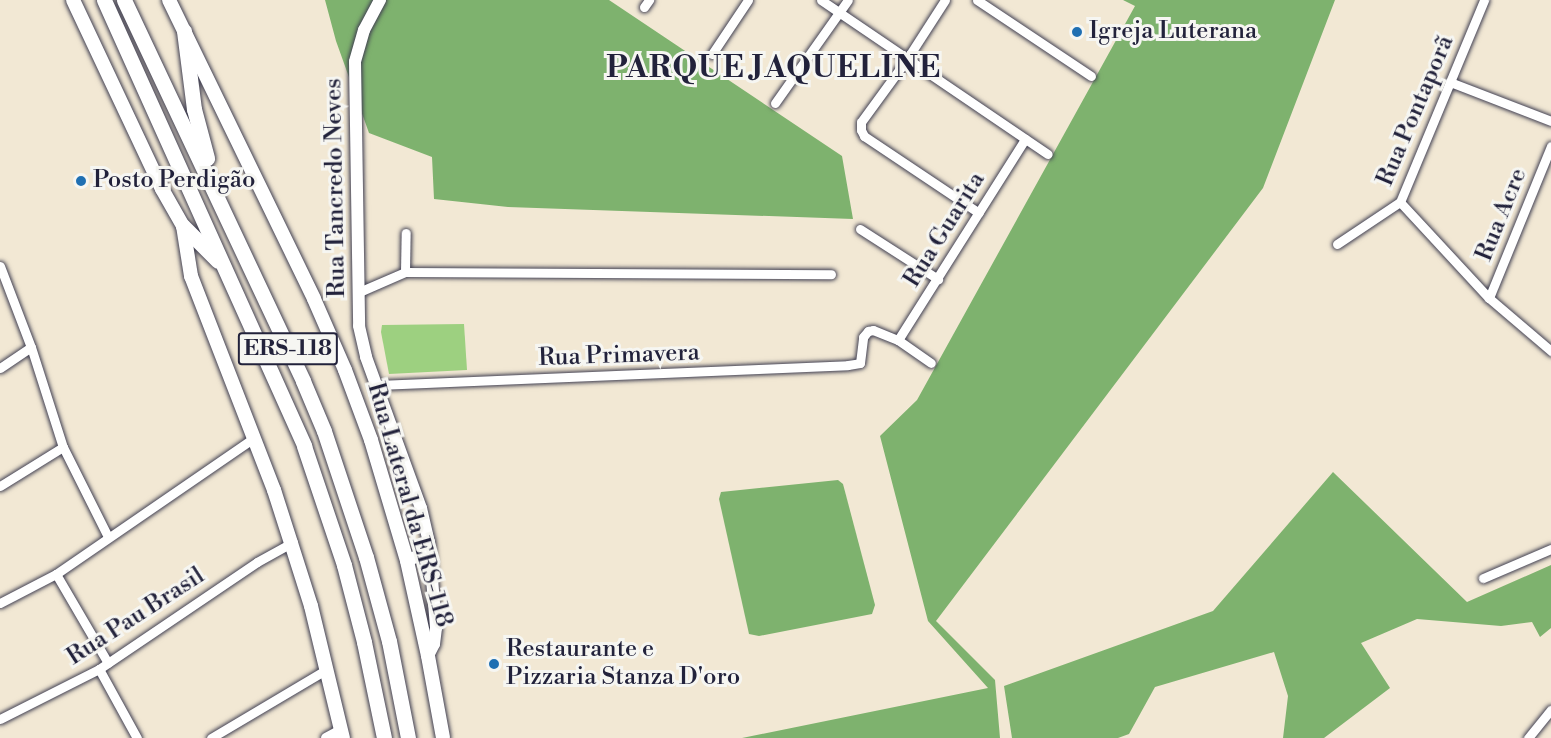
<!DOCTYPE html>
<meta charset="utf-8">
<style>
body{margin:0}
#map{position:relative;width:1551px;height:738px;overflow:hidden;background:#f2e8d4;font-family:"Libre Bodoni",serif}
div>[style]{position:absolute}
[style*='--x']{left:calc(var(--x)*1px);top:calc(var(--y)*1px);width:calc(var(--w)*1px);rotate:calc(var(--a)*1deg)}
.green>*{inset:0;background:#9dd080}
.forest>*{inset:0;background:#7eb26e}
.roads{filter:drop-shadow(0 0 2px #414052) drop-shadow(0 0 2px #414052)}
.minor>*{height:9px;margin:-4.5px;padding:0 4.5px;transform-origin:4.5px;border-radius:4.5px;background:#fff}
.tertiary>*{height:10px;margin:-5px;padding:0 5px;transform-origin:5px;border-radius:5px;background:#fff}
.secondary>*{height:12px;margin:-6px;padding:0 6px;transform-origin:6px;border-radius:6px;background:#fff}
.primary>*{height:14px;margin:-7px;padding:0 7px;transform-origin:7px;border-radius:7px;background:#fff}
.trunk>*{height:15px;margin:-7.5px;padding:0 7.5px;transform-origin:7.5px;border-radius:7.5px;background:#fff}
.dots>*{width:16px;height:16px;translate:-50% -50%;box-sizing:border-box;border:3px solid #f6f6f2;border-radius:50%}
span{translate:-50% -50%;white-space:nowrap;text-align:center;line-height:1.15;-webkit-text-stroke:6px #f6f6f2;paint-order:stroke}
.shield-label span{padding:2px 4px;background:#f6f6f2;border:2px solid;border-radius:4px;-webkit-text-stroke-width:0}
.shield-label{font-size:22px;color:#22223b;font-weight:700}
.poi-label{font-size:24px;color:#22223b}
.left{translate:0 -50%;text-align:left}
.street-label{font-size:24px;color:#22223b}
.district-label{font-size:30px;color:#22223b;font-weight:700;letter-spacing:1.5px}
</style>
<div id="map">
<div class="green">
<div style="clip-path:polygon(464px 324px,467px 370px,389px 374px,381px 332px,382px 325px)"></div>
</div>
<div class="forest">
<div style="clip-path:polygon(325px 0,609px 0,842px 156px,853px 219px,508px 207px,434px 199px,432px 157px,369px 133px,336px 41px)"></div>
<div style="clip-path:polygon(1123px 0,1335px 0,1263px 188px,936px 621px,995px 680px,1000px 738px,742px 738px,988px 688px,928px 621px,880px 436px,917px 400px,1135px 6px)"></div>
<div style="clip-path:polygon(1333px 472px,1467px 602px,1551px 565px,1551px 628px,1540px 637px,1532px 622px,1501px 626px,1417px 619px,1361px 643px,1390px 688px,1324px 738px,1283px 738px,1288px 696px,1274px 652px,1155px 687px,1129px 734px,1118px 738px,1012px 738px,1004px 686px,1213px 611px)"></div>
<div style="clip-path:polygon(838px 480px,843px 484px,875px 605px,872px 614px,759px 636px,749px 634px,719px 499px,721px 492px)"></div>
</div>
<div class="roads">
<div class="minor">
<div style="--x:821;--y:0;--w:274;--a:34.2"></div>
<div style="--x:945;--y:0;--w:70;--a:122.8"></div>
<div style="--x:907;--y:59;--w:78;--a:126.1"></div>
<div style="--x:861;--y:122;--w:8;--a:90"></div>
<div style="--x:861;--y:130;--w:7;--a:63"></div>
<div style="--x:864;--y:136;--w:138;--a:33.8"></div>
<div style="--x:977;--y:0;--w:137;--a:33.7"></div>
<div style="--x:644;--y:7;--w:9;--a:-54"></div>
<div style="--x:712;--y:54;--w:65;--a:-56.3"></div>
<div style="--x:1450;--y:82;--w:108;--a:21.1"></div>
<div style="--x:775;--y:103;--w:126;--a:-54.7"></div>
<div style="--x:1400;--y:202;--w:131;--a:47.2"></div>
<div style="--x:1489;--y:298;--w:82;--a:40.5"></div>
<div style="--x:860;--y:229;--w:93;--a:32.7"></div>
<div style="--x:1337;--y:244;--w:76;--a:-33.7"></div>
<div style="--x:1400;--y:202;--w:219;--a:-67.4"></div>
<div style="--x:0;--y:266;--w:87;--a:69.1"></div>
<div style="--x:31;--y:347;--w:105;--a:72.3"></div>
<div style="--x:63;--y:447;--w:101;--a:63.4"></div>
<div style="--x:405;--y:272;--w:426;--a:0.3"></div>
<div style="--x:359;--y:292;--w:50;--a:-23.5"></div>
<div style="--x:405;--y:272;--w:39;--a:-89"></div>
<div style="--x:1489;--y:298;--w:164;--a:-67.8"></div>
<div style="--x:898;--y:340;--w:238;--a:-57.7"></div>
<div style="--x:0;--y:368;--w:37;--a:-34"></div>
<div style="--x:378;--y:385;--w:470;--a:-2.4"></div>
<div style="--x:848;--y:365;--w:12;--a:-9"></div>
<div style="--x:860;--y:363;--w:26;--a:-83"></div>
<div style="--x:863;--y:337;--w:8;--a:-50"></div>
<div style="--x:868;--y:331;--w:5;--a:-11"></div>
<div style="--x:873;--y:330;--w:27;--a:22"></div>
<div style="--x:898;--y:340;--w:40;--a:34.9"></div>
<div style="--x:0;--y:486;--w:74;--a:-31.8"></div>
<div style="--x:56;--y:574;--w:103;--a:59.7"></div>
<div style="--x:1483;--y:578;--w:74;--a:-23.1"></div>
<div style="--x:0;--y:603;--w:63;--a:-27.4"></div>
<div style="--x:56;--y:574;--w:240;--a:-34.5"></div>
<div style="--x:99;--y:669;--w:79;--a:61.2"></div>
<div style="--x:0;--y:719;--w:111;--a:-26.8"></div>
<div style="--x:99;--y:669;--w:191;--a:-34.1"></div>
<div style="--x:257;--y:562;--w:39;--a:-29"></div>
<div style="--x:211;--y:738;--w:135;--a:-30.7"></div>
<div style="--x:1528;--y:738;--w:36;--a:-51"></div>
</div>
<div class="tertiary">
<div style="--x:326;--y:738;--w:17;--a:-28"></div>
</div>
<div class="secondary">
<div style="--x:380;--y:0;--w:34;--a:118"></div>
<div style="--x:364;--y:30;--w:33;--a:106"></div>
<div style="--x:355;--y:62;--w:264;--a:89.1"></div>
<div style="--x:359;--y:326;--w:32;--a:77"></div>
<div style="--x:366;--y:357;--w:161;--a:70"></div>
<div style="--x:421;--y:508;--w:35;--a:77"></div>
<div style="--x:429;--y:542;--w:86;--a:85.3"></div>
<div style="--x:436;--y:628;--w:16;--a:97"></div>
<div style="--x:434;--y:644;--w:13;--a:117"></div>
<div style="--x:407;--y:561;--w:25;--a:-26"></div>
</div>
<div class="primary">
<div style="--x:73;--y:0;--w:209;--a:64.8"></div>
<div style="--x:162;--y:189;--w:43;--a:60.4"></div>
<div style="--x:183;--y:226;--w:51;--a:80.9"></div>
<div style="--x:191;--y:276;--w:230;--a:68.8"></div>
<div style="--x:274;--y:490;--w:56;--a:72.2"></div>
<div style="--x:291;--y:543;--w:66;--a:72.4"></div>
<div style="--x:311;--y:606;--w:136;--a:76.4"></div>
<div style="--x:169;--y:0;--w:332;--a:64.1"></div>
<div style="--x:314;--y:299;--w:77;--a:66.4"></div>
<div style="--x:345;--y:370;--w:75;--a:69.6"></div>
<div style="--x:371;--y:440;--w:126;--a:73.4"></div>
<div style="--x:407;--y:561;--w:97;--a:77.5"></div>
<div style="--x:428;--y:656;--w:83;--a:79.6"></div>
</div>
<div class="trunk">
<div style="--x:104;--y:0;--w:489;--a:65.8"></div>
<div style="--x:304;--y:446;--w:126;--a:71.4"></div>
<div style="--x:344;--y:565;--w:80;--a:75.4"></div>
<div style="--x:364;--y:642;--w:98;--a:78.2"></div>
<div style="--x:124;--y:0;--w:421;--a:64.8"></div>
<div style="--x:303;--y:381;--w:54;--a:67.2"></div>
<div style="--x:324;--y:431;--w:133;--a:71.6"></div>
<div style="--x:366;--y:557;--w:87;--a:74.7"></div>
<div style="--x:389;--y:641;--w:99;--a:78.9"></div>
<div style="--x:184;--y:31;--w:79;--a:82.7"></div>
<div style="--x:194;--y:109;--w:51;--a:75.1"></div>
<div style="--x:183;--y:226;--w:49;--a:45"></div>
</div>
</div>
<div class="dots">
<div style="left:1077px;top:32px;background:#1f6fb2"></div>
<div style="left:81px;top:181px;background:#1f6fb2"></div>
<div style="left:494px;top:664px;background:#1f6fb2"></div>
</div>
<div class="shield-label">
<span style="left:288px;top:349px">ERS-118</span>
</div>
<div class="poi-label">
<span class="left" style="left:1089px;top:32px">Igreja Luterana</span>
<span class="left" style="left:93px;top:181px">Posto Perdigão</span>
<span class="left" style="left:506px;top:664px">Restaurante e<br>Pizzaria Stanza D'oro</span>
</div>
<div class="street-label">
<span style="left:1416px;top:111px;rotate:-67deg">Rua Pontaporã</span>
<span style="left:336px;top:188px;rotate:-91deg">Rua Tancredo Neves</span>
<span style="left:1502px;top:215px;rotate:-68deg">Rua Acre</span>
<span style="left:945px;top:230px;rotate:-58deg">Rua Guarita</span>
<span style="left:619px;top:356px;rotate:-2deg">Rua Primavera</span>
<span style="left:409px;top:505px;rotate:74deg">Rua Lateral da ERS-118</span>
<span style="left:136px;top:617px;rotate:-33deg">Rua Pau Brasil</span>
</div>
<div class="district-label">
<span style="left:774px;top:68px">PARQUE JAQUELINE</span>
</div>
</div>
